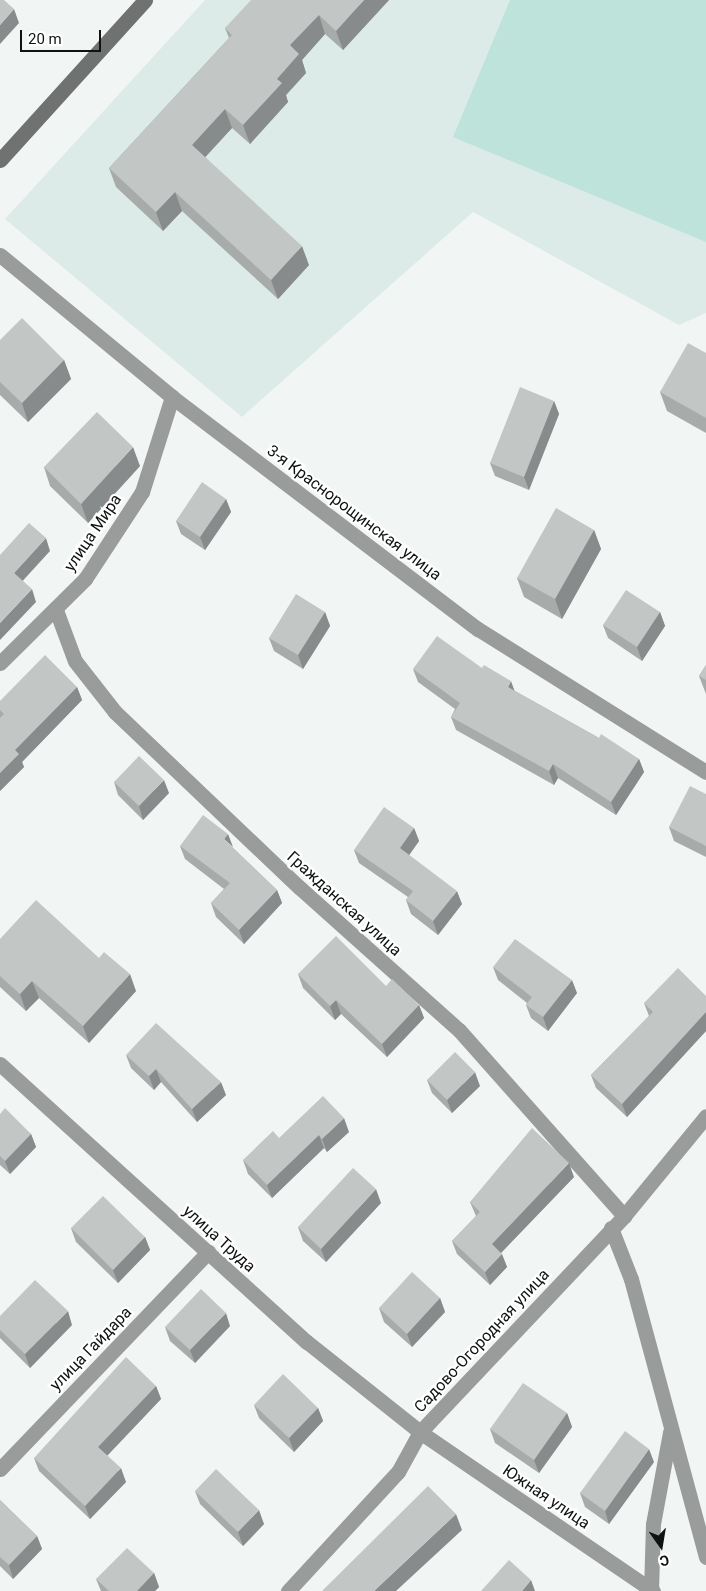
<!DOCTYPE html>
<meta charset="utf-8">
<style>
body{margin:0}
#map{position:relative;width:706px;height:1591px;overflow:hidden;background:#f1f6f5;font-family:Roboto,sans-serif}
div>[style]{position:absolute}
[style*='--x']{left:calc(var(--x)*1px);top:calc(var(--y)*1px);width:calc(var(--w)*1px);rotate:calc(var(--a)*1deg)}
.built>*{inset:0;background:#ddebe8}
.green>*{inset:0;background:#bde3da}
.street>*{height:15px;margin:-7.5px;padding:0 7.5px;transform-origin:7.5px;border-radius:7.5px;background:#9a9c9c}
.secondary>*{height:15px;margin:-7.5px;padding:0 7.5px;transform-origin:7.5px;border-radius:7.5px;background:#707272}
.wall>*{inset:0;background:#a7abaa}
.shaded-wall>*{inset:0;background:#888b8b}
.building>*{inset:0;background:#c2c7c6}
span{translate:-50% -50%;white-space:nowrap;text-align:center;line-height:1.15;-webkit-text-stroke:4.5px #fff;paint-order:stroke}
.street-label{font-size:16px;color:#101111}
.north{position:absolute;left:636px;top:1521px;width:50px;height:50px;-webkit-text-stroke:4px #fff;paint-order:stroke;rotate:167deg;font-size:14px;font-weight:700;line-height:20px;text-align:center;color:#101111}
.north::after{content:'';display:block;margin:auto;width:18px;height:22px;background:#101111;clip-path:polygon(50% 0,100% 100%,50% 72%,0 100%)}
.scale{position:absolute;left:20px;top:30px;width:81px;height:22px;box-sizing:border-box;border:2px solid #101111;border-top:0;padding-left:6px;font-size:15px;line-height:18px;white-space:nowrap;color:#101111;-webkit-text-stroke:4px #fff;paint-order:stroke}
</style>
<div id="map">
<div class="built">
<div style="clip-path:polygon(205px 0,706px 0,706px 313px,679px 325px,473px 212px,242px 417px,5px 219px)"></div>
</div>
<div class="green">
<div style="clip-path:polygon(510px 0,706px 0,706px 242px,453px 137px)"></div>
</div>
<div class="street">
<div style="--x:0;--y:255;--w:223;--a:39.5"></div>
<div style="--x:172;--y:397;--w:384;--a:37.2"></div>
<div style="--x:478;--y:629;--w:269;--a:32.1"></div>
<div style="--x:56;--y:610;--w:54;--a:69.6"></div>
<div style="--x:75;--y:661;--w:65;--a:51.9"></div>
<div style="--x:115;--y:712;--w:255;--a:43.6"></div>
<div style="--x:300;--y:888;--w:213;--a:41.8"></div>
<div style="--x:459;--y:1030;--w:249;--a:48.4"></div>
<div style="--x:0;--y:663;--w:120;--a:-44.7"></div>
<div style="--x:85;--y:579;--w:104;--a:-56.8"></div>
<div style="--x:142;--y:492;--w:100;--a:-72.5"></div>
<div style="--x:0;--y:1064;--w:414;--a:42.2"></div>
<div style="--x:307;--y:1342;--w:144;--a:38.5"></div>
<div style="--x:420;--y:1432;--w:282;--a:34.3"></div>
<div style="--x:611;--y:1228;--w:55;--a:68.6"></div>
<div style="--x:631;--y:1279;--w:288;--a:74.9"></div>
<div style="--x:0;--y:1469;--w:301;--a:-46.2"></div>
<div style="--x:288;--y:1591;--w:162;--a:-47.3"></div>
<div style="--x:398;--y:1472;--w:46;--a:-61.2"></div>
<div style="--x:420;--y:1432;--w:297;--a:-46.6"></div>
<div style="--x:624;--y:1216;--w:129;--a:-50.6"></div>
<div style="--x:651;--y:1591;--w:67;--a:-88.3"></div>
<div style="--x:653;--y:1524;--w:94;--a:-79.5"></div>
</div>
<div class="secondary">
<div style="--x:0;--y:160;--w:216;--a:-47.8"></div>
</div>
<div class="wall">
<div style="clip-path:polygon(389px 0,343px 50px,325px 34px,302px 60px,306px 73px,286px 95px,288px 102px,250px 144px,232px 128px,205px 157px,309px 265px,278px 299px,182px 211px,163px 231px,116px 187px,109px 168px,229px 38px,225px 28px)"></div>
<div style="clip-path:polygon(0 340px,64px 360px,71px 379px,28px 422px,0 395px)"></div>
<div style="clip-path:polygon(706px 353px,706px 433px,667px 411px,660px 392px)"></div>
<div style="clip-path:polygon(554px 401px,559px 414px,529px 490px,495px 476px,490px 463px)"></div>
<div style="clip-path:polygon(140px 466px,88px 523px,50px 486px,44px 467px)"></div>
<div style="clip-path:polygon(226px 499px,231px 512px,205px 550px,181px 534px,176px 521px)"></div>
<div style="clip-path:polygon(594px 530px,601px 549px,562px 619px,524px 597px,517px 578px)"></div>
<div style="clip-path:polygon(325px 612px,330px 626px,303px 669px,274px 651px,269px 638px)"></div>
<div style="clip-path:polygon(660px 612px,665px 626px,642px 661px,608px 638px,603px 625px)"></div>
<div style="clip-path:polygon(706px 665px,706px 694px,699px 676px)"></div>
<div style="clip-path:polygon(482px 668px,515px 691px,599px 738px,639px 759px,644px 772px,616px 815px,558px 778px,554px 785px,456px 730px,451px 717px,455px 709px,418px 682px,413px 669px)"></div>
<div style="clip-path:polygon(77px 687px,82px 700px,22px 762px,24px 767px,0 791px,0 701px)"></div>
<div style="clip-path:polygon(114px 782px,169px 793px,143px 820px,118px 795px)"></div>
<div style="clip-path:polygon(706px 794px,706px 857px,674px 841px,669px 827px)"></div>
<div style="clip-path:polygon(414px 828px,419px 841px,409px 855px,462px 904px,438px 935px,411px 914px,406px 900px,408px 897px,359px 863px,354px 850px)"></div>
<div style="clip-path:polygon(180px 846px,233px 848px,277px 890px,282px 903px,244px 944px,216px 917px,211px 903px,224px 889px,185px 859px)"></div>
<div style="clip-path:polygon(0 939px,136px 991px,89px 1043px,39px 998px,26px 1011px,0 987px)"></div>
<div style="clip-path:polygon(493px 967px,577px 993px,548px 1031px,531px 1018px,526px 1005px,527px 1003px,498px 980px)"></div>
<div style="clip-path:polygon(298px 974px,386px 986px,419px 1005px,424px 1018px,387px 1057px,341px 1014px,335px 1020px,303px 988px)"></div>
<div style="clip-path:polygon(706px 996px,706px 1031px,627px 1117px,596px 1088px,591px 1075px,649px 1016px,644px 1003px)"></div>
<div style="clip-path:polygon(126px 1055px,226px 1095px,197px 1122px,161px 1082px,154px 1090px,131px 1068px)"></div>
<div style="clip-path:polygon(427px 1080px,480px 1086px,452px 1113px,432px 1093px)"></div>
<div style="clip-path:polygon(0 1114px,31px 1134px,36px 1147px,10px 1174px,0 1165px)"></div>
<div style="clip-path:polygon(349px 1132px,327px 1152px,324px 1148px,272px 1198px,248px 1174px,243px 1160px,279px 1138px)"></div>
<div style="clip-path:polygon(574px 1177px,501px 1253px,507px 1267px,490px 1285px,457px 1254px,452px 1241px,476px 1216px,470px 1202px)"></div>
<div style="clip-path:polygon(381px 1203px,326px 1262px,303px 1241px,298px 1227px)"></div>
<div style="clip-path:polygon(71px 1228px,145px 1237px,150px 1250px,118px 1283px,76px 1242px)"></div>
<div style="clip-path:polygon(440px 1298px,445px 1312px,412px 1347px,384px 1322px,379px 1308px)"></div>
<div style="clip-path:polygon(0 1316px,72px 1325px,30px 1368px,0 1338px)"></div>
<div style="clip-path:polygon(230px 1326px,195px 1363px,170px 1341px,165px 1327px)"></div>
<div style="clip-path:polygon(156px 1386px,161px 1399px,107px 1456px,126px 1482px,90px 1519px,39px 1471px,34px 1458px)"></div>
<div style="clip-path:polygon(254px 1405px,318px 1408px,323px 1421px,294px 1452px,259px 1418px)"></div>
<div style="clip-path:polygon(567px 1413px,572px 1427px,539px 1473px,495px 1443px,490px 1429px)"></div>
<div style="clip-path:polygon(654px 1462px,609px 1524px,585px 1507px,580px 1493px)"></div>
<div style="clip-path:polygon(195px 1491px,264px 1524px,243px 1546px,200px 1504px)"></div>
<div style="clip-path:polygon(0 1500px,37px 1536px,42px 1549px,13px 1579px,0 1566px)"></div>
<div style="clip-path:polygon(154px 1573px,159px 1587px,155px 1591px,101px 1591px,96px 1579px)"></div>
</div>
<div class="shaded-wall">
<div style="clip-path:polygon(364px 0,389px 0,343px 50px,336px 31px)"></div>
<div style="clip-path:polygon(14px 9px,19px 23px,0 44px,0 25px)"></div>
<div style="clip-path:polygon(319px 15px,325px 34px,302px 60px,306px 73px,286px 95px,288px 102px,250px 144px,243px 125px,290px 45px)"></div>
<div style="clip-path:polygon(225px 109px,232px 128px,199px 164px,192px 145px)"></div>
<div style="clip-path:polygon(175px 192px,182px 211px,163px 231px,156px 212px)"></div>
<div style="clip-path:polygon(302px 246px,309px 265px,278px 299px,271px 280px)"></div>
<div style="clip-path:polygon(64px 360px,71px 379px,28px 422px,22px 403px)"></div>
<div style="clip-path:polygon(554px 401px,559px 414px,529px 490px,524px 477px)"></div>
<div style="clip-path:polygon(133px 447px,140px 466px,88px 523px,81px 504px)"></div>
<div style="clip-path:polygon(226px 499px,231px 512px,205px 550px,200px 537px)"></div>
<div style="clip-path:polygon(594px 530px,601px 549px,562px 619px,555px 599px)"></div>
<div style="clip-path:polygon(46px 538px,50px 551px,18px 586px,14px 573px)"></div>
<div style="clip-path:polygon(32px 589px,36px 602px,0 640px,0 623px)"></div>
<div style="clip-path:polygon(325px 612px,330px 626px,303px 669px,298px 655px)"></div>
<div style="clip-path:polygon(660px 612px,665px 626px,642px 661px,637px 647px)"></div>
<div style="clip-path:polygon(511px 681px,516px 695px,508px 687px)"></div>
<div style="clip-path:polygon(77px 687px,82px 700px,22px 762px,24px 767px,0 791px,0 773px,15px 750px)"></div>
<div style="clip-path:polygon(639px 759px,644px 772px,616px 815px,611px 802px)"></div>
<div style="clip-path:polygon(553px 764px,558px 778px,554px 785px,549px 771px)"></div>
<div style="clip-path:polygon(164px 780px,169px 793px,143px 820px,139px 806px)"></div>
<div style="clip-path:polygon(414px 828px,419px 841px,405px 861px,400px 848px)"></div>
<div style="clip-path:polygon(228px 834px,233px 847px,224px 839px)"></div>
<div style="clip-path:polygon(277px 890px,282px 903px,244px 944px,239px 930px)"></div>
<div style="clip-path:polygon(457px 891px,462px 904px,438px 935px,433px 921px)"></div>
<div style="clip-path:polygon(130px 974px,136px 991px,89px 1043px,83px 1026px)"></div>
<div style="clip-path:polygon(572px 980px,577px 993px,548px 1031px,543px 1017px)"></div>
<div style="clip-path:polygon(32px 981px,39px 998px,26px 1011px,20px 994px)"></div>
<div style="clip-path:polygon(336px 1000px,341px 1014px,335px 1020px,330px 1006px)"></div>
<div style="clip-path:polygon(419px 1005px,424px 1018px,387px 1057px,382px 1044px)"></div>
<div style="clip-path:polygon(706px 1012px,706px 1031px,627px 1117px,622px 1104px)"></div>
<div style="clip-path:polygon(156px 1069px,161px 1082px,154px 1090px,149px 1076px)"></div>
<div style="clip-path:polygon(475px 1072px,480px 1086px,452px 1113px,447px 1100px)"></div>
<div style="clip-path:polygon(221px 1082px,226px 1095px,197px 1122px,192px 1109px)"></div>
<div style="clip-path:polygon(344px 1118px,349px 1132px,327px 1152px,322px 1139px)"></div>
<div style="clip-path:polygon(31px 1134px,36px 1147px,10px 1174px,5px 1161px)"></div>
<div style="clip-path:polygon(319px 1135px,324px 1148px,272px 1198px,267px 1185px)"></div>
<div style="clip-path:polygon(569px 1163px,574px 1177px,496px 1258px,492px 1244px)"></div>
<div style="clip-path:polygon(376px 1189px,381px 1203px,326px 1262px,321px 1249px)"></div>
<div style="clip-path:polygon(145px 1237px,150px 1250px,118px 1283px,113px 1270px)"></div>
<div style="clip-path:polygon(502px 1254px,507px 1267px,490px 1285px,485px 1272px)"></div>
<div style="clip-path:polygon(440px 1298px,445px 1312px,412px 1347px,407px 1334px)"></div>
<div style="clip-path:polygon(68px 1311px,72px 1325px,30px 1368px,25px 1354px)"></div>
<div style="clip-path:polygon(226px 1313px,230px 1326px,195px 1363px,190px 1350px)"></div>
<div style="clip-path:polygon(156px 1386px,161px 1399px,103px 1460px,98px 1447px)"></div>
<div style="clip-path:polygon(318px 1408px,323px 1421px,294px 1452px,289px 1438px)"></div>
<div style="clip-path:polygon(567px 1413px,572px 1427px,539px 1473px,534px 1460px)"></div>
<div style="clip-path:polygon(649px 1449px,654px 1462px,609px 1524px,605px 1511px)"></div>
<div style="clip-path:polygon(121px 1468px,126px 1482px,90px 1519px,85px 1506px)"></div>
<div style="clip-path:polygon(259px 1510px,264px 1524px,243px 1546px,238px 1532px)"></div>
<div style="clip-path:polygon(456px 1514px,462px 1530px,396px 1591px,374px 1591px)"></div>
<div style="clip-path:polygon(37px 1536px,42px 1549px,13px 1579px,9px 1565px)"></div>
<div style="clip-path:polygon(154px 1573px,159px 1587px,155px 1591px,137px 1591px)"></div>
<div style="clip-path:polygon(531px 1580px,535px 1591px,522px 1591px)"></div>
</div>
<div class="building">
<div style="clip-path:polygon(0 0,4px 0,14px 9px,0 25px)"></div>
<div style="clip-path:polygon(251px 0,364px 0,336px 31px,319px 15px,290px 45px,299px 54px,277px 79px,282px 83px,243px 125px,225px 109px,192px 145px,302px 246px,271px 280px,175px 192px,156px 212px,109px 168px,232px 35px,225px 28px)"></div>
<div style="clip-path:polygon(22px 318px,64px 360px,22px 403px,0 382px,0 340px)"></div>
<div style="clip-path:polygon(688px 343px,706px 353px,706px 418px,660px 392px)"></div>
<div style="clip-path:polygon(520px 387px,554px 401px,524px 477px,490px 463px)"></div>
<div style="clip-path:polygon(97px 412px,133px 447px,81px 504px,44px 467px)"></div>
<div style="clip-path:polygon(202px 482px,226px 499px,200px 537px,176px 521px)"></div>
<div style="clip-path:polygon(556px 508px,594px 530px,555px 599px,517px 578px)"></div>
<div style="clip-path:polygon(29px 523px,46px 538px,14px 573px,32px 589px,0 623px,0 555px)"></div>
<div style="clip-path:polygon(626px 590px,660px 612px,637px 647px,603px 625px)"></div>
<div style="clip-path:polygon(296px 594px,325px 612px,298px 655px,269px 638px)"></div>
<div style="clip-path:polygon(437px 636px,482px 668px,484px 665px,511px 681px,508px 687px,599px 738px,601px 734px,639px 759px,611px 802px,553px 764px,549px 771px,451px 717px,460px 703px,413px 669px)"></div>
<div style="clip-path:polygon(45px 655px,77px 687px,15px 750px,19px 754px,0 773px,0 718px,4px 714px,0 710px,0 701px)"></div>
<div style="clip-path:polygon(706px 665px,706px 680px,699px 676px)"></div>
<div style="clip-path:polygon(139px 756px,164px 780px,139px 806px,114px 782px)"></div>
<div style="clip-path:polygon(690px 786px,706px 794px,706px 846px,669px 827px)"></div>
<div style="clip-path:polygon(384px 807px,414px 828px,400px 848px,457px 891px,433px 921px,406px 900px,413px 891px,354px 850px)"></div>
<div style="clip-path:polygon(203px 815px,228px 834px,224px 839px,277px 890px,239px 930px,211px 903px,230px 883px,180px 846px)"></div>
<div style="clip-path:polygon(36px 900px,99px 958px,104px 952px,130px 974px,83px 1026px,32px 981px,20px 994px,0 976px,0 939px)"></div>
<div style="clip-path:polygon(336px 936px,386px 986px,392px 979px,419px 1005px,382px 1044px,336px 1000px,330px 1006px,298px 974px)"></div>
<div style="clip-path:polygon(515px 939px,572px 980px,543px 1017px,526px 1005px,532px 997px,493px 967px)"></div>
<div style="clip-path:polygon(678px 968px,706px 996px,706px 1012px,622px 1104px,591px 1075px,653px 1012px,644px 1003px)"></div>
<div style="clip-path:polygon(156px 1023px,221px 1082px,192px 1109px,156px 1069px,149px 1076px,126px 1055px)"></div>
<div style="clip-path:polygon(455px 1052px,475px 1072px,447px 1100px,427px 1080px)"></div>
<div style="clip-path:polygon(323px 1096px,344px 1118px,322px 1139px,319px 1135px,267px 1185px,243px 1160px,273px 1131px,279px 1138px)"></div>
<div style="clip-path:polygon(5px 1108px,31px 1134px,5px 1161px,0 1156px,0 1114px)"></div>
<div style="clip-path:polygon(532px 1128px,569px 1163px,492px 1244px,502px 1254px,485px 1272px,452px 1241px,480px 1212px,470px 1202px)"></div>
<div style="clip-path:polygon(353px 1168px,376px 1189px,321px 1249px,298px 1227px)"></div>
<div style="clip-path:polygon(103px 1196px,145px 1237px,113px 1270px,71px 1228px)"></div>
<div style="clip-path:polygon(412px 1272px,440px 1298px,407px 1334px,379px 1308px)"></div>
<div style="clip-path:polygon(35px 1280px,68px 1311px,25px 1354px,0 1330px,0 1316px)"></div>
<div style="clip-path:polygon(201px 1289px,226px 1313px,190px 1350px,165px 1327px)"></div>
<div style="clip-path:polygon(126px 1357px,156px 1386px,98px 1447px,121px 1468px,85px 1506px,34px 1458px)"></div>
<div style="clip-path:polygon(283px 1374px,318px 1408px,289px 1438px,254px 1405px)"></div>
<div style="clip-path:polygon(523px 1383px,567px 1413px,534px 1460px,490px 1429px)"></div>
<div style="clip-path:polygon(625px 1431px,649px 1449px,605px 1511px,580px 1493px)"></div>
<div style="clip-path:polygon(216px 1469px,259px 1510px,238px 1532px,195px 1491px)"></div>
<div style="clip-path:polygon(428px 1486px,456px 1514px,374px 1591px,322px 1591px)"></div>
<div style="clip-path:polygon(0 1500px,37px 1536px,9px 1565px,0 1557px)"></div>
<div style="clip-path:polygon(127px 1548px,154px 1573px,137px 1591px,109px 1591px,96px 1579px)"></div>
<div style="clip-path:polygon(509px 1560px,531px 1580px,522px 1591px,481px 1591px)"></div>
</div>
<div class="street-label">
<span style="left:354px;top:513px;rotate:37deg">3-я Краснорощинская улица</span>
<span style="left:93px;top:533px;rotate:-56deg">улица Мира</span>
<span style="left:344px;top:904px;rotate:42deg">Гражданская улица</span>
<span style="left:219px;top:1239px;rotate:42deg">улица Труда</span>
<span style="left:482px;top:1341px;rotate:-47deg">Садово-Огородная улица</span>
<span style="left:91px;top:1349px;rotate:-46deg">улица Гайдара</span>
<span style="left:546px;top:1497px;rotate:34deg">Южная улица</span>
</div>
<div class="north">С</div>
<div class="scale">20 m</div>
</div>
